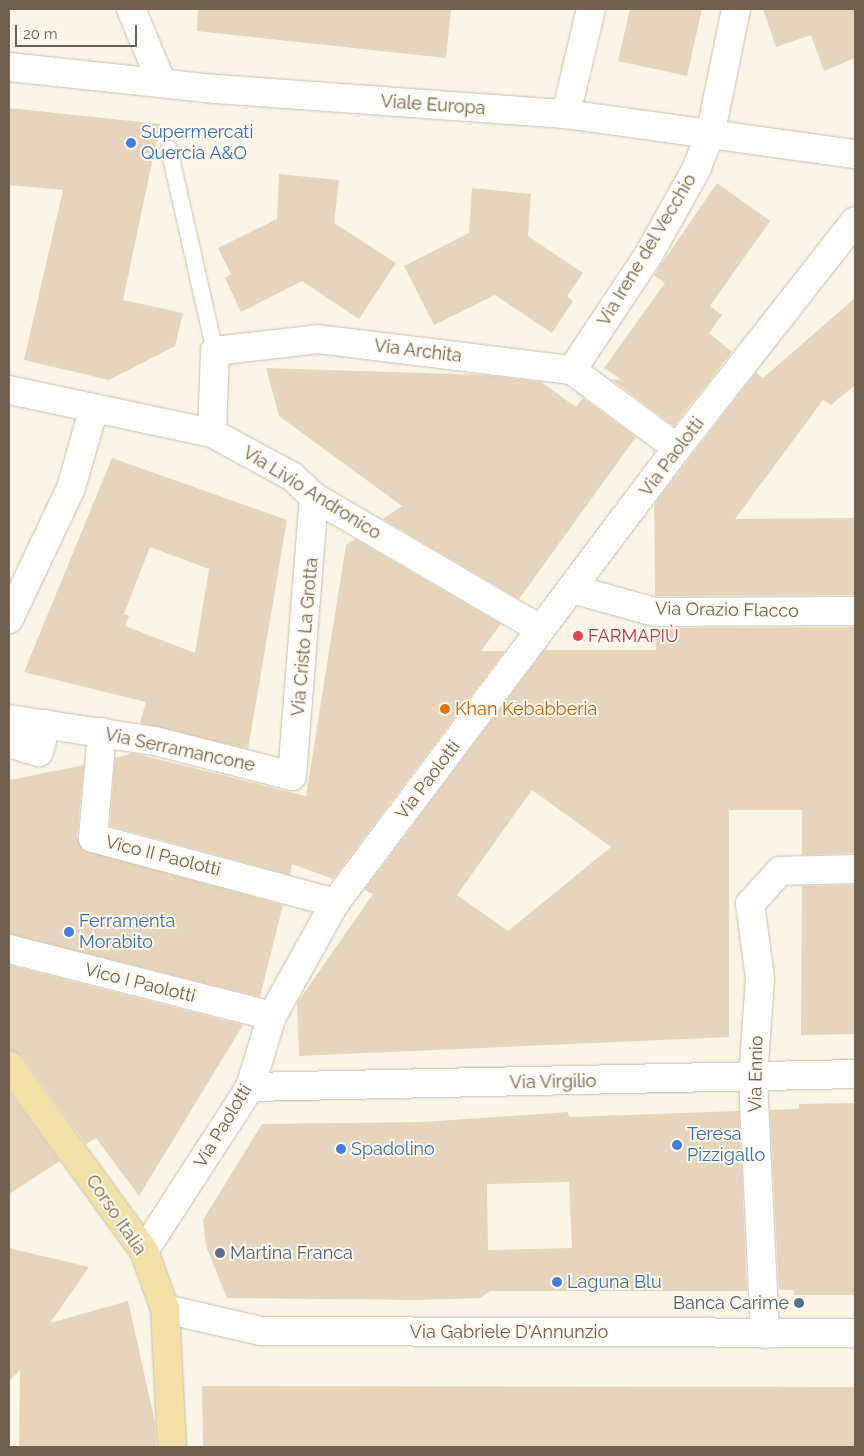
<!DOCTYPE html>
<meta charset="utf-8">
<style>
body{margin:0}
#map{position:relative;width:864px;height:1456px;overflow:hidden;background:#faf5e7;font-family:Raleway,sans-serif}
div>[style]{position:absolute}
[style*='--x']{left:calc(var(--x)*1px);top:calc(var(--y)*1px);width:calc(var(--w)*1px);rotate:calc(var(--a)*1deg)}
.building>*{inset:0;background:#e7d4bd}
.roads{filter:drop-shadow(0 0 1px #c8bdad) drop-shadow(0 0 1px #c8bdad)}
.service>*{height:16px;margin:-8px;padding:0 8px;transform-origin:8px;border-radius:8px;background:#fff}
.minor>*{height:28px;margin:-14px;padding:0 14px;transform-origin:14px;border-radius:14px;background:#fff}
.primary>*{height:28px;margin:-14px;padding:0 14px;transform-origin:14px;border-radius:14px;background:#f1e1a7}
.dots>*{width:14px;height:14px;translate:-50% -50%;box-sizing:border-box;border:2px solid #fdf9ed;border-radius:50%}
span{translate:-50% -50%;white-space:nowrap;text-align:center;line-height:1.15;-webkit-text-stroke:4px #fdf9ed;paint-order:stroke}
.street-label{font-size:18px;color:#71604f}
.shop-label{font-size:18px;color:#366cbe}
.left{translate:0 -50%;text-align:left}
.health-label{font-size:18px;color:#be3a42}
.food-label{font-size:18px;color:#c56008}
.service-label{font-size:18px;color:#4e5e75}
.right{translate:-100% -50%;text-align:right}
.frame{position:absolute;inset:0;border:10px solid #71604f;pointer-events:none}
.scale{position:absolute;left:15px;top:25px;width:122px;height:22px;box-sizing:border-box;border:2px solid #71604f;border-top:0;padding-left:6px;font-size:15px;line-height:18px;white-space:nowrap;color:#71604f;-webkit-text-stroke:4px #fdf9ed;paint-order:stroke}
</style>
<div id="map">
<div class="building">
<div style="clip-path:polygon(198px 9px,451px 9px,446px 58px,197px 31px)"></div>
<div style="clip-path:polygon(630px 9px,702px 9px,687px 76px,618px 61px)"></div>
<div style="clip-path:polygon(763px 9px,855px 9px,855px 58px,824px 71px,811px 35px,776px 47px)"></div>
<div style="clip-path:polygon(9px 108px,160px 124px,123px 300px,183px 313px,175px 346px,109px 380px,24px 360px,63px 190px,9px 185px)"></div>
<div style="clip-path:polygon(279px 174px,339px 180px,334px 223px,396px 263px,359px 319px,302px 281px,241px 312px,225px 278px,231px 274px,218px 248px,277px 219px)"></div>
<div style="clip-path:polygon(717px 183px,770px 221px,710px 306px,722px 315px,709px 333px,732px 352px,674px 426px,611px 379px,622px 380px,604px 368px,665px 283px,654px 275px)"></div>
<div style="clip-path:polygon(472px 188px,531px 194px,528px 236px,583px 273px,567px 296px,573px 301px,552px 333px,495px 295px,434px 325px,404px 266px,469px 233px)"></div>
<div style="clip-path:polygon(855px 298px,855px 385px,831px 405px,823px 400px,735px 519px,855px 518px,855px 595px,655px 596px,654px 504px,756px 372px,763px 378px)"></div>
<div style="clip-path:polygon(266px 368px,486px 375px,541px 382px,576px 407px,583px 398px,636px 437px,519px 599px,383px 519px,402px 506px,279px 416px)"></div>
<div style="clip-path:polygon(evenodd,112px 458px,287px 520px,248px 749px,140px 723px,146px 702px,24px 672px,112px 458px,150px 547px,209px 569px,195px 653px,125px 626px,129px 616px,124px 614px,150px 547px)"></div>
<div style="clip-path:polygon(355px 539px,501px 624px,481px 651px,505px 651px,333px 879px,292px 864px,290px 875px,110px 826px,115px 758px,133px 753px,306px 796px,346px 545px)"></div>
<div style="clip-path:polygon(evenodd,855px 627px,855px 853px,802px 855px,802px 810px,729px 810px,729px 1037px,299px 1056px,297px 1003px,373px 894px,364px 890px,544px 650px,656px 650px,655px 628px,855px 627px,532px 790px,611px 847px,508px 931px,457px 895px,532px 790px)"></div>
<div style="clip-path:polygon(84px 765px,77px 837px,83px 850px,283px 905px,260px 997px,9px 934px,9px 780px)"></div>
<div style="clip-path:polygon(855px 885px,855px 1034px,801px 1035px,802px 886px)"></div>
<div style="clip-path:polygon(9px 965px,243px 1025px,139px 1196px,96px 1138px,86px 1144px,22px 1056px,9px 1050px)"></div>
<div style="clip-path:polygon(9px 1091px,60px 1161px,9px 1194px)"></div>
<div style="clip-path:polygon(855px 1103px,855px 1295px,794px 1295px,794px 1290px,779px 1290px,770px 1110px,799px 1109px,799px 1104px)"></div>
<div style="clip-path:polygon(evenodd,739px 1111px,747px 1291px,490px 1291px,480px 1298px,418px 1300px,227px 1298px,206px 1246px,203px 1220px,262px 1124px,423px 1122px,568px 1112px,569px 1117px,739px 1111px,569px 1182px,572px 1248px,488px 1250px,487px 1184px,569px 1182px)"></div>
<div style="clip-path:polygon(9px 1248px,89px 1267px,50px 1323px,128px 1301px,155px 1422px,156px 1447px,19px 1447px,20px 1370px,9px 1381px)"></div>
<div style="clip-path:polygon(202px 1386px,855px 1387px,855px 1447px,203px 1447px)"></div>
</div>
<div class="roads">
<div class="service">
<div style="--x:169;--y:149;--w:207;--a:77.2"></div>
</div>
<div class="minor">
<div style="--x:131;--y:9;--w:80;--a:67.3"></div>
<div style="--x:9;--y:67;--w:208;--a:6.1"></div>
<div style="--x:216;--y:89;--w:351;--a:4.1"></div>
<div style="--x:566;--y:114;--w:292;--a:7.9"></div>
<div style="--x:566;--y:114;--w:108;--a:-76.6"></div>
<div style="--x:572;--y:370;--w:139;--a:-56.4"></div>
<div style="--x:649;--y:254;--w:96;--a:-60.8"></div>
<div style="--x:696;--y:170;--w:42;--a:-69"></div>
<div style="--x:711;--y:131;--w:125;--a:-78.4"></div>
<div style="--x:9;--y:390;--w:208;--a:12"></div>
<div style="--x:212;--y:433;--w:92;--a:28.5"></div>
<div style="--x:293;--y:477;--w:29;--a:44"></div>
<div style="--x:314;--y:497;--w:262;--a:30.3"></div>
<div style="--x:212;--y:433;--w:82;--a:-87.9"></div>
<div style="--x:215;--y:351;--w:104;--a:-6.6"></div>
<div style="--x:318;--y:339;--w:256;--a:7"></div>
<div style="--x:572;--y:370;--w:131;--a:36.6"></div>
<div style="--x:572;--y:589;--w:86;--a:15.5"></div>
<div style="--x:655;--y:612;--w:200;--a:-0.3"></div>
<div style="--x:9;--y:619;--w:145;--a:-64.7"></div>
<div style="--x:71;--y:488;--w:83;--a:-74"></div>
<div style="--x:9;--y:719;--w:148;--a:8.6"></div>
<div style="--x:155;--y:741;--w:141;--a:14.3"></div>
<div style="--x:292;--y:776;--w:280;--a:-85.5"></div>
<div style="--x:102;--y:732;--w:106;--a:94.9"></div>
<div style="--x:93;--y:838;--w:251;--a:15"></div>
<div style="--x:9;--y:743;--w:31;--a:17"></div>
<div style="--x:39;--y:752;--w:29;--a:-76"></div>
<div style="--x:9;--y:949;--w:271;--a:14.3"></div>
<div style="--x:250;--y:1087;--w:605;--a:-1.23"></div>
<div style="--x:144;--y:1251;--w:195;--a:-57.1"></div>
<div style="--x:250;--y:1087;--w:74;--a:-72.8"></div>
<div style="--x:272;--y:1016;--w:129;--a:-60.9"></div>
<div style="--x:335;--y:903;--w:569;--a:-53.07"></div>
<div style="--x:677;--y:448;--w:288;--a:-51.9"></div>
<div style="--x:165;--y:1309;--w:98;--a:12.9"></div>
<div style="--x:261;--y:1331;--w:594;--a:0.19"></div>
<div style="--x:765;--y:1334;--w:256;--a:-92.7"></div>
<div style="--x:753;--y:1078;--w:100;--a:-86"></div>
<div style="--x:760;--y:978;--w:75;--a:-97.7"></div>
<div style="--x:750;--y:904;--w:45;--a:-47.7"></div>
<div style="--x:780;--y:871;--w:75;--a:-1.5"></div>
</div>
<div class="primary">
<div style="--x:9;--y:1065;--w:230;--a:54"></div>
<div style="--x:144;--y:1251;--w:62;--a:70.1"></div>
<div style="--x:165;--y:1309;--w:138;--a:87.1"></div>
</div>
</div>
<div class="dots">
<div style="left:131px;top:143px;background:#3f7fe0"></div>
<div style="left:578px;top:636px;background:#e0444e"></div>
<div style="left:445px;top:709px;background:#e8710a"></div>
<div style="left:69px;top:932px;background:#3f7fe0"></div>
<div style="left:677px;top:1145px;background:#3f7fe0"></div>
<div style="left:341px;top:1149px;background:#3f7fe0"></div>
<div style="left:220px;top:1253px;background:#5c6f8a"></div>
<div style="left:557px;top:1282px;background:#3f7fe0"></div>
<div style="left:799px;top:1303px;background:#5c6f8a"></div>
</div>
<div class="street-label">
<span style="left:433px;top:105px;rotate:4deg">Viale Europa</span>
<span style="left:647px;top:250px;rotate:-59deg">Via Irene del Vecchio</span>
<span style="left:418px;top:351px;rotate:7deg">Via Archita</span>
<span style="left:672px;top:457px;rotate:-53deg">Via Paolotti</span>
<span style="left:312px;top:493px;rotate:32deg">Via Livio Andronico</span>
<span style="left:727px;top:610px;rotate:1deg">Via Orazio Flacco</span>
<span style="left:305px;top:637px;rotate:-85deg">Via Cristo La Grotta</span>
<span style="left:180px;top:750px;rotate:12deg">Via Serramancone</span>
<span style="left:428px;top:780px;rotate:-53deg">Via Paolotti</span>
<span style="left:163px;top:856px;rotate:14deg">Vico II Paolotti</span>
<span style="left:140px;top:983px;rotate:14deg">Vico I Paolotti</span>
<span style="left:756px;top:1074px;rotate:-89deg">Via Ennio</span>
<span style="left:553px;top:1082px;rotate:-1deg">Via Virgilio</span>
<span style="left:223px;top:1126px;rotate:-59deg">Via Paolotti</span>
<span style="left:116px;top:1215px;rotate:56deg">Corso Italia</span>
<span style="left:509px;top:1332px">Via Gabriele D'Annunzio</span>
</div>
<div class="shop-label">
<span class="left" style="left:141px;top:143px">Supermercati<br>Quercia A&amp;O</span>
<span class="left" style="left:79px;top:932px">Ferramenta<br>Morabito</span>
<span class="left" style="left:687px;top:1145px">Teresa<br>Pizzigallo</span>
<span class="left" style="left:351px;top:1149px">Spadolino</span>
<span class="left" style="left:567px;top:1282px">Laguna Blu</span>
</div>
<div class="health-label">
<span class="left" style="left:588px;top:636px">FARMAPIÙ</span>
</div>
<div class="food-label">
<span class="left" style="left:455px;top:709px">Khan Kebabberia</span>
</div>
<div class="service-label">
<span class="left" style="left:230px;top:1253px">Martina Franca</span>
<span class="right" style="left:789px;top:1303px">Banca Carime</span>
</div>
<div class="frame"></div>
<div class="scale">20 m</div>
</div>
